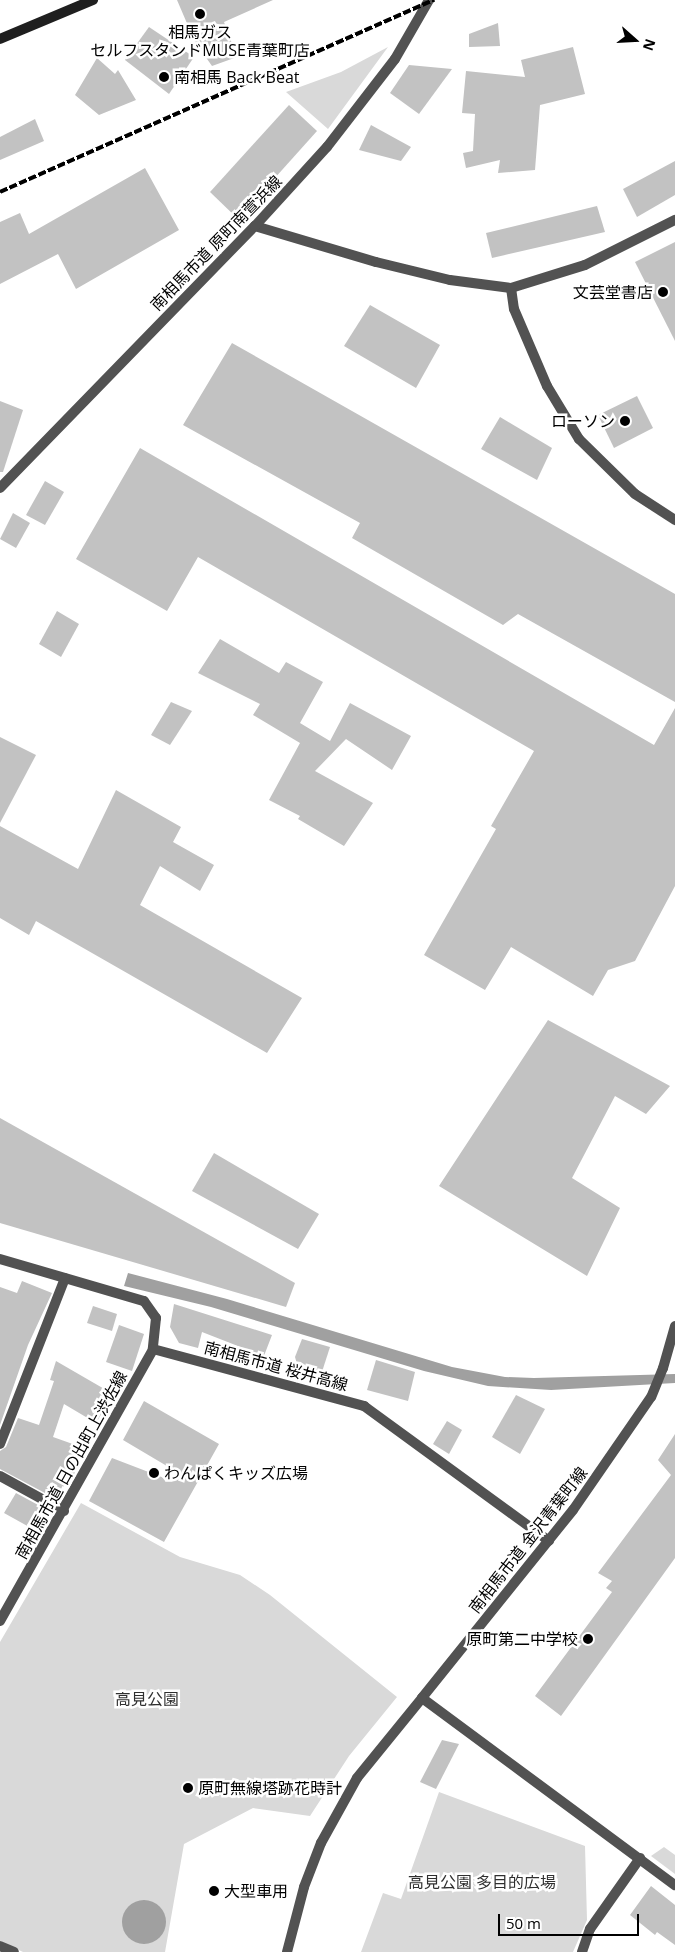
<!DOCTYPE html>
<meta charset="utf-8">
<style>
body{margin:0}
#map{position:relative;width:675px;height:1952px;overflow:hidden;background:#fff;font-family:"Open Sans","Noto Sans JP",sans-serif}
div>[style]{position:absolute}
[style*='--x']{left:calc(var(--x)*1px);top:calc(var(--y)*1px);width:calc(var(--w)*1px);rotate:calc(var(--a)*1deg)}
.green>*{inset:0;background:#d9d9d9}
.water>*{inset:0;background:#a0a0a0}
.round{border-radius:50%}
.building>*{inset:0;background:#c2c2c2}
.minor>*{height:10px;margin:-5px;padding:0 5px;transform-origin:5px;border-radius:5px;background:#525252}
.tertiary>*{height:10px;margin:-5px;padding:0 5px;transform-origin:5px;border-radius:5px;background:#525252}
.secondary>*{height:10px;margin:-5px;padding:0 5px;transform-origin:5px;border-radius:5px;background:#1f1f1f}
.rail>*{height:4px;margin-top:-2px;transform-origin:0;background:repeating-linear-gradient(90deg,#000 0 8px,transparent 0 10.5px)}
.dots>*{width:14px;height:14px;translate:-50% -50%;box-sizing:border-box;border:2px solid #fff;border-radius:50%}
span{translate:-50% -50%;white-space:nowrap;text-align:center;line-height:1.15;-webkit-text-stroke:5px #fff;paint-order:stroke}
.poi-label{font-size:16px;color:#000}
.left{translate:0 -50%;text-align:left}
.right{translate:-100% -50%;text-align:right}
.street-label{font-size:16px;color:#000}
.park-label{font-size:16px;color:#303030}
.north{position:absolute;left:610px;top:15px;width:50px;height:50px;-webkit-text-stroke:4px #fff;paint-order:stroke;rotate:109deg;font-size:14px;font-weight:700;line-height:20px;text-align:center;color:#000}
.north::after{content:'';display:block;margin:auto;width:18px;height:22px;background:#000;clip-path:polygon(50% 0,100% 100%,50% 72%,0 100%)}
.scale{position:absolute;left:498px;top:1914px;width:141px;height:22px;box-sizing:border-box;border:2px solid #000;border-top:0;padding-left:6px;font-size:15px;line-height:18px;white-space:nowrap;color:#000;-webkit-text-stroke:4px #fff;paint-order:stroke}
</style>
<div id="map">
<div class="green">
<div style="clip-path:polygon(388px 47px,328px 129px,286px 92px,341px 72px)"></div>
<div style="clip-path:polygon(81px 1503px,180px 1557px,240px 1575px,270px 1595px,397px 1697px,349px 1756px,310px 1816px,253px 1808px,184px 1844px,165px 1952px,23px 1952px,0 1941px,0 1642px)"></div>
<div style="clip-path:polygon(439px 1792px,585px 1846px,587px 1920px,573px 1952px,361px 1952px,383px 1893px,401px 1899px)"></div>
<div style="clip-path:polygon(664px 1847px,675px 1855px,675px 1874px,651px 1856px)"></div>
</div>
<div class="water">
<div style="clip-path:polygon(128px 1273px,227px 1299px,452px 1367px,505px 1377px,534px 1378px,675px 1374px,675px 1383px,551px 1390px,488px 1386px,424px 1371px,211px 1307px,124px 1286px)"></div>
<div class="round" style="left:122px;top:1900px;width:44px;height:44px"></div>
</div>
<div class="building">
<div style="clip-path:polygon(177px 0,273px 0,224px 22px,237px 57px,212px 66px,195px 42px)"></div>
<div style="clip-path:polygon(498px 23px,500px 46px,469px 47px,469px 34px)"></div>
<div style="clip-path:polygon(149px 27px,194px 57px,169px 94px,125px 60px)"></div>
<div style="clip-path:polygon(573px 47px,585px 94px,540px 105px,535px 170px,498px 173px,500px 160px,466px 168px,463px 153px,473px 151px,475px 114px,462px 113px,466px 71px,525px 77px,521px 60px)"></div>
<div style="clip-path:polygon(97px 58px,115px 74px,118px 70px,136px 100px,99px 115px,75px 95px)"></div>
<div style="clip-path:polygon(409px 65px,452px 69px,419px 114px,390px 93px)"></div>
<div style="clip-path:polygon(289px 105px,317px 131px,238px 219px,210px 192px)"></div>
<div style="clip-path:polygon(35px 119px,44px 141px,0 160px,0 137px)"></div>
<div style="clip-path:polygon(371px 125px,411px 147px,401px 161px,359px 150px)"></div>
<div style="clip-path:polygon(675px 161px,675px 195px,637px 217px,623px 189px)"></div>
<div style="clip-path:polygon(145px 168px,179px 230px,76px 289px,58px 254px,0 284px,0 222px,20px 213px,29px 234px)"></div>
<div style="clip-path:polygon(597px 206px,605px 232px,492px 258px,486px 233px)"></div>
<div style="clip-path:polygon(675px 242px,675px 341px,635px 262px)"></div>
<div style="clip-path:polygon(370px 305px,440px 345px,416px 388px,344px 346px)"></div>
<div style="clip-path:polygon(232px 343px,675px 594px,675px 702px,518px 614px,503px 625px,352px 538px,360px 523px,183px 425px)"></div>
<div style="clip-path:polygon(637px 396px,653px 428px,614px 448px,598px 415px)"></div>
<div style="clip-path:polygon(0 401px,23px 410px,3px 472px,0 472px)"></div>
<div style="clip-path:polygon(500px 417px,552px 448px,537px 480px,481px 449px)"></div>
<div style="clip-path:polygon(140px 448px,654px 745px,675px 708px,675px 886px,635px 961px,608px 970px,593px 996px,511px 947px,485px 990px,424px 955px,496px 829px,491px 826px,534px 751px,198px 557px,167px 611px,76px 559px)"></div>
<div style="clip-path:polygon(45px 481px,64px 492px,45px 525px,26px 515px)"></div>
<div style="clip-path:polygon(13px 513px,30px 523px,16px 548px,0 539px)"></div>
<div style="clip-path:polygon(57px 611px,79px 624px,61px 657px,39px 644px)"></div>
<div style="clip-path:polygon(220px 639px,279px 673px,286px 662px,323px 682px,300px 723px,330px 741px,350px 703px,411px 736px,392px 770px,346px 739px,315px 771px,373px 803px,344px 846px,298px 819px,300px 816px,269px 800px,300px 743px,253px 715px,260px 704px,198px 673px)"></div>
<div style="clip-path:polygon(171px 702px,192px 711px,170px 745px,151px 735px)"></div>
<div style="clip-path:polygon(0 737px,36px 755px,0 823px)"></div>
<div style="clip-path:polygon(116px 790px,181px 827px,173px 842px,214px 865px,200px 891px,160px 866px,140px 905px,302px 998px,267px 1053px,36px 921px,29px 935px,0 918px,0 826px,78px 869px)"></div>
<div style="clip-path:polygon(548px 1020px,670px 1086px,646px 1114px,615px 1096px,572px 1178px,620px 1208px,587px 1276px,439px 1186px)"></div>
<div style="clip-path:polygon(0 1118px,295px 1283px,286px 1307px,0 1223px)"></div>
<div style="clip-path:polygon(214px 1153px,319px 1214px,298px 1249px,192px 1191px)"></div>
<div style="clip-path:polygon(22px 1281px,52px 1293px,28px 1345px,0 1425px,0 1287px,17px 1293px)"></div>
<div style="clip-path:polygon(174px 1304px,272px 1335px,262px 1361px,241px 1356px,243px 1348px,202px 1332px,198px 1348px,179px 1343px,170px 1327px)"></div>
<div style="clip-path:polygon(93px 1306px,117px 1314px,112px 1331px,87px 1323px)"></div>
<div style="clip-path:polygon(119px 1325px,144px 1334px,132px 1371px,106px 1362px)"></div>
<div style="clip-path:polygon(302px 1339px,330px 1347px,320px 1378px,299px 1371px,295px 1357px)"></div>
<div style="clip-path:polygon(376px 1360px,415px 1372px,408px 1401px,367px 1390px)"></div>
<div style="clip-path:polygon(56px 1361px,113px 1394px,96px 1423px,64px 1404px,53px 1437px,84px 1448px,73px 1477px,68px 1475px,58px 1500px,0 1469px,0 1451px,6px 1447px,18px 1418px,39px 1425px,54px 1381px,50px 1380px)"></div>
<div style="clip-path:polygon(516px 1395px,545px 1409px,520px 1454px,492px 1437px)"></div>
<div style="clip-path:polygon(144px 1401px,219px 1444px,164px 1542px,89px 1501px,112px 1458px,172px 1481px,177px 1472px,123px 1440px)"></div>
<div style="clip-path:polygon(447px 1421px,462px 1430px,449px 1454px,433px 1444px)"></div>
<div style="clip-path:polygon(675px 1434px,675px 1558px,561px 1716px,535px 1696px,612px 1592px,606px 1588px,612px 1581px,598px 1573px,671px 1475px,658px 1460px)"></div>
<div style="clip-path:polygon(16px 1493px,51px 1512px,40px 1533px,4px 1513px)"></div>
<div style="clip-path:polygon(442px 1740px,459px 1744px,436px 1789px,420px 1782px)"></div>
<div style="clip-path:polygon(651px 1886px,675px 1905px,675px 1945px,657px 1932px,655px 1935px,630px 1915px)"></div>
</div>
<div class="minor">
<div style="--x:0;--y:1259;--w:150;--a:16.3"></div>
<div style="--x:144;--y:1301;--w:21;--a:55"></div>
<div style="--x:156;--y:1318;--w:31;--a:96"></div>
<div style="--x:153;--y:1349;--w:219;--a:15.1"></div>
<div style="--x:364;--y:1406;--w:229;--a:36.1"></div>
<div style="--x:675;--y:1326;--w:44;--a:105.9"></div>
<div style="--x:663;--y:1368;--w:31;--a:112"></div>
<div style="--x:651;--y:1397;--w:137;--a:124.6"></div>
<div style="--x:573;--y:1510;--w:241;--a:128.8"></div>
<div style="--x:422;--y:1698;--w:315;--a:36.5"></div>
<div style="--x:0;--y:1444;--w:178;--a:-68.6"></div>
<div style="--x:0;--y:1476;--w:73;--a:28.7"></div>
<div style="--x:0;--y:1621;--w:312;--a:-60.6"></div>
<div style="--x:321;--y:1843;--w:74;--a:-61"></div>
<div style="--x:357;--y:1778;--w:103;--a:-50.9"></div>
<div style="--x:0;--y:1946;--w:15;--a:23"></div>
<div style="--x:582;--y:1952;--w:24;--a:-71"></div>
<div style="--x:590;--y:1929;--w:87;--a:-54.8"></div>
</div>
<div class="tertiary">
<div style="--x:255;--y:226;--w:126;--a:16.6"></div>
<div style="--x:376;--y:262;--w:76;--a:13.7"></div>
<div style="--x:450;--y:280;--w:62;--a:7.5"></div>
<div style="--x:511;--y:288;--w:77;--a:-17.3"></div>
<div style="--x:585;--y:265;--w:101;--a:-26.6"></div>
<div style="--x:511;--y:288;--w:21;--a:82"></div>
<div style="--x:514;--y:309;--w:84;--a:66.8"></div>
<div style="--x:547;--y:386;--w:62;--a:58.9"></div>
<div style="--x:579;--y:439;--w:78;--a:44.5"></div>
<div style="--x:635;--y:494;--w:48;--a:33"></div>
<div style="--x:0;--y:488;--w:366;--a:-45.8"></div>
<div style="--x:255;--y:226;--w:107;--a:-47.7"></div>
<div style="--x:327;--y:147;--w:111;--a:-52.3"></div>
<div style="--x:395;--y:59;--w:68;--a:-60"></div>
<div style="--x:287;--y:1952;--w:67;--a:-75.3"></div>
<div style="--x:304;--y:1887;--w:47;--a:-68.9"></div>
</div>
<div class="secondary">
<div style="--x:0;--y:39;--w:101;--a:-22.8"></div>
</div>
<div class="rail">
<div style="--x:0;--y:192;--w:475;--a:-23.9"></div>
</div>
<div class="dots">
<div style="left:200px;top:14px;background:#000"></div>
<div style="left:164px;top:77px;background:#000"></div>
<div style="left:663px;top:292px;background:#000"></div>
<div style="left:625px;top:421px;background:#000"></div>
<div style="left:154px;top:1473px;background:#000"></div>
<div style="left:588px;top:1639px;background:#000"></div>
<div style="left:188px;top:1788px;background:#000"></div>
<div style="left:214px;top:1891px;background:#000"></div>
</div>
<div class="poi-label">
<span style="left:200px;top:41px">相馬ガス<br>セルフスタンドMUSE青葉町店</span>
<span class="left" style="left:174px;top:77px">南相馬 Back Beat</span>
<span class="right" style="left:653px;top:292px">文芸堂書店</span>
<span class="right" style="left:615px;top:421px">ローソン</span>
<span class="left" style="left:164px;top:1473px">わんぱくキッズ広場</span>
<span class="right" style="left:578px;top:1639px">原町第二中学校</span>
<span class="left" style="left:198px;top:1788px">原町無線塔跡花時計</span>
<span class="left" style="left:224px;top:1891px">大型車用</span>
</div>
<div class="street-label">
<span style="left:216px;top:243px;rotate:-46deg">南相馬市道 原町南萱浜線</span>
<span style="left:276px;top:1366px;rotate:15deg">南相馬市道 桜井高線</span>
<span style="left:71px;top:1465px;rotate:-61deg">南相馬市道 日の出町上渋佐線</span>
<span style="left:528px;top:1540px;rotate:-52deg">南相馬市道 金沢青葉町線</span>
</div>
<div class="park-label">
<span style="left:147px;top:1699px">高見公園</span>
<span style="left:482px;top:1882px">高見公園 多目的広場</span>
</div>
<div class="north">N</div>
<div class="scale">50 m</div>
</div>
